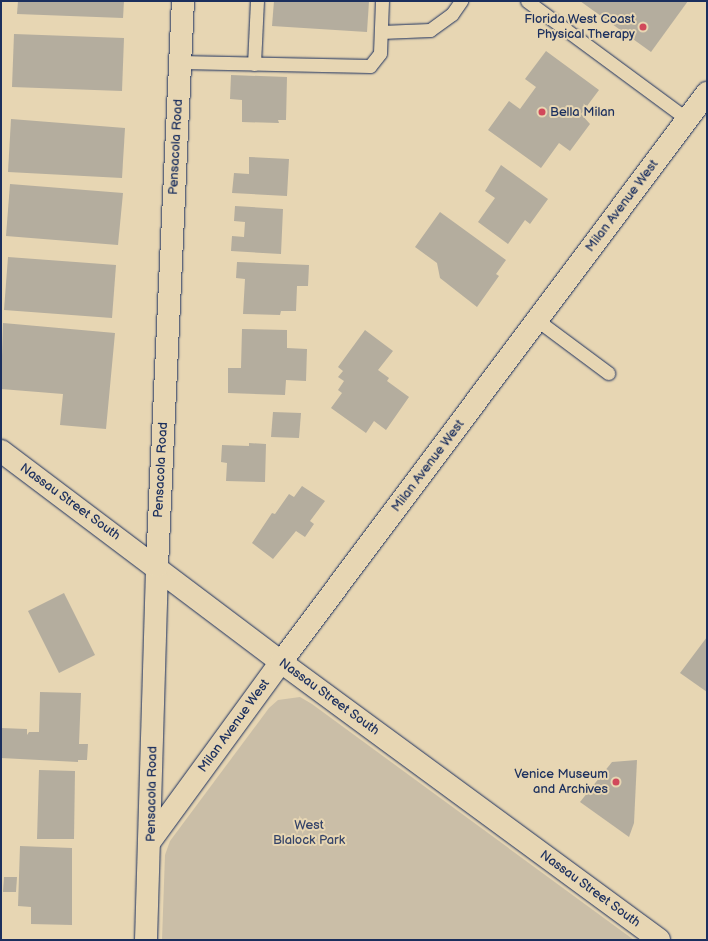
<!DOCTYPE html>
<style>
body{margin:0}
#map{position:relative;width:708px;height:941px;overflow:hidden;background:#e7d6b3;font-family:"Balsamiq Sans",sans-serif}
div>[style]{position:absolute}
[style*='--x']{left:calc(var(--x)*1px);top:calc(var(--y)*1px);width:calc(var(--w)*1px);rotate:calc(var(--a)*1deg)}
.green>*{inset:0;background:#cabea7}
.building>*{inset:0;background:#b4ad9e}
.roads{filter:drop-shadow(0 0 1px #1b2f5e) drop-shadow(0 0 1px #1b2f5e)}
.lane>*{height:13px;margin:-6.5px;padding:0 6.5px;transform-origin:6.5px;border-radius:6.5px;background:#e7d6b3}
.street>*{height:22px;margin:-11px;padding:0 11px;transform-origin:11px;border-radius:11px;background:#e7d6b3}
.dots>*{width:11px;height:11px;translate:-50% -50%;box-sizing:border-box;border:2px solid #e7d6b3;border-radius:50%}
span{translate:-50% -50%;white-space:nowrap;text-align:center;line-height:1.15;-webkit-text-stroke:4px #e7d6b3;paint-order:stroke}
.poi-label{font-size:13px;color:#1b2f5e}
.right{translate:-100% -50%;text-align:right}
.left{translate:0 -50%;text-align:left}
.street-label{font-size:13px;color:#1b2f5e}
.park-label{font-size:13px;color:#354469}
.frame{position:absolute;inset:0;border:2px solid #1b2f5e;pointer-events:none}
</style>
<div id="map">
<div class="green">
<div style="clip-path:polygon(300px 697px,312px 704px,634px 940px,162px 940px,165px 855px,170px 841px,269px 708px,278px 700px)"></div>
</div>
<div class="building">
<div style="clip-path:polygon(18px 1px,124px 1px,123px 18px,17px 14px)"></div>
<div style="clip-path:polygon(274px 1px,369px 1px,367px 32px,272px 26px)"></div>
<div style="clip-path:polygon(580px 1px,688px 1px,651px 52px)"></div>
<div style="clip-path:polygon(14px 34px,124px 38px,122px 91px,12px 87px)"></div>
<div style="clip-path:polygon(546px 51px,599px 90px,581px 114px,590px 124px,570px 151px,559px 143px,541px 168px,488px 130px,509px 101px,520px 109px,536px 87px,525px 79px)"></div>
<div style="clip-path:polygon(231px 75px,287px 77px,286px 120px,278px 120px,279px 123px,242px 122px,242px 100px,230px 99px)"></div>
<div style="clip-path:polygon(11px 119px,125px 128px,122px 178px,8px 172px)"></div>
<div style="clip-path:polygon(249px 157px,289px 159px,287px 196px,232px 193px,234px 173px,249px 174px)"></div>
<div style="clip-path:polygon(501px 165px,548px 199px,530px 224px,525px 220px,508px 244px,478px 222px,495px 198px,485px 191px)"></div>
<div style="clip-path:polygon(10px 184px,123px 193px,118px 245px,6px 236px)"></div>
<div style="clip-path:polygon(235px 206px,283px 209px,281px 254px,231px 251px,232px 236px,244px 237px,245px 222px,234px 221px)"></div>
<div style="clip-path:polygon(440px 212px,506px 260px,496px 274px,499px 276px,477px 307px,440px 278px,437px 263px,415px 247px)"></div>
<div style="clip-path:polygon(8px 257px,116px 265px,112px 318px,4px 310px)"></div>
<div style="clip-path:polygon(237px 262px,309px 265px,308px 286px,297px 286px,296px 311px,281px 311px,280px 315px,243px 314px,245px 279px,236px 278px)"></div>
<div style="clip-path:polygon(3px 323px,115px 333px,106px 429px,60px 425px,63px 394px,1px 389px)"></div>
<div style="clip-path:polygon(242px 329px,287px 330px,287px 348px,307px 349px,306px 381px,286px 380px,285px 395px,228px 393px,228px 368px,241px 368px)"></div>
<div style="clip-path:polygon(365px 330px,393px 351px,378px 370px,389px 378px,387px 381px,409px 397px,386px 430px,374px 421px,366px 433px,331px 408px,342px 393px,338px 390px,344px 381px,338px 377px,343px 371px,338px 367px)"></div>
<div style="clip-path:polygon(273px 412px,301px 413px,299px 438px,271px 437px)"></div>
<div style="clip-path:polygon(249px 443px,266px 444px,265px 482px,226px 481px,227px 463px,221px 462px,222px 445px,249px 446px)"></div>
<div style="clip-path:polygon(302px 486px,325px 501px,310px 521px,314px 524px,305px 537px,296px 531px,273px 559px,252px 543px,272px 513px,275px 514px,289px 494px,294px 497px)"></div>
<div style="clip-path:polygon(64px 593px,95px 655px,59px 673px,28px 611px)"></div>
<div style="clip-path:polygon(707px 637px,707px 692px,680px 673px)"></div>
<div style="clip-path:polygon(40px 692px,81px 693px,79px 744px,88px 744px,87px 760px,78px 760px,78px 762px,1px 758px,1px 728px,27px 729px,27px 735px,29px 732px,39px 732px)"></div>
<div style="clip-path:polygon(637px 760px,634px 823px,629px 837px,580px 802px,612px 762px)"></div>
<div style="clip-path:polygon(39px 770px,75px 771px,74px 839px,37px 839px)"></div>
<div style="clip-path:polygon(20px 846px,72px 848px,72px 925px,31px 924px,31px 907px,18px 906px)"></div>
<div style="clip-path:polygon(4px 877px,17px 877px,16px 892px,3px 892px)"></div>
</div>
<div class="roads">
<div class="lane">
<div style="--x:527;--y:1;--w:199;--a:36.4"></div>
<div style="--x:381;--y:32;--w:49;--a:-2.3"></div>
<div style="--x:430;--y:30;--w:27;--a:-36"></div>
<div style="--x:452;--y:14;--w:16;--a:-55"></div>
<div style="--x:180;--y:62;--w:190;--a:1.2"></div>
<div style="--x:370;--y:66;--w:16;--a:-52"></div>
<div style="--x:380;--y:53;--w:52;--a:-87.8"></div>
<div style="--x:254;--y:64;--w:63;--a:-87.3"></div>
<div style="--x:537;--y:320;--w:89;--a:36.7"></div>
</div>
<div class="street">
<div style="--x:1;--y:451;--w:351;--a:37"></div>
<div style="--x:281;--y:662;--w:469;--a:36.3"></div>
<div style="--x:151;--y:840;--w:220;--a:-53.9"></div>
<div style="--x:281;--y:662;--w:711;--a:-53.18"></div>
<div style="--x:146;--y:940;--w:374;--a:-88.3"></div>
<div style="--x:157;--y:566;--w:566;--a:-87.37"></div>
</div>
</div>
<div class="dots">
<div style="left:643px;top:27px;background:#d1495b"></div>
<div style="left:542px;top:112px;background:#d1495b"></div>
<div style="left:616px;top:782px;background:#d1495b"></div>
</div>
<div class="poi-label">
<span class="right" style="left:635px;top:27px">Florida West Coast<br>Physical Therapy</span>
<span class="left" style="left:550px;top:112px">Bella Milan</span>
<span class="right" style="left:608px;top:782px">Venice Museum<br>and Archives</span>
</div>
<div class="street-label">
<span style="left:176px;top:147px;rotate:-87deg">Pensacola Road</span>
<span style="left:622px;top:206px;rotate:-53deg">Milan Avenue West</span>
<span style="left:428px;top:466px;rotate:-53deg">Milan Avenue West</span>
<span style="left:161px;top:470px;rotate:-87deg">Pensacola Road</span>
<span style="left:70px;top:502px;rotate:36deg">Nassau Street South</span>
<span style="left:329px;top:697px;rotate:36deg">Nassau Street South</span>
<span style="left:234px;top:726px;rotate:-54deg">Milan Avenue West</span>
<span style="left:152px;top:794px;rotate:-89deg">Pensacola Road</span>
<span style="left:590px;top:889px;rotate:36deg">Nassau Street South</span>
</div>
<div class="park-label">
<span style="left:309px;top:833px">West<br>Blalock Park</span>
</div>
<div class="frame"></div>
</div>
